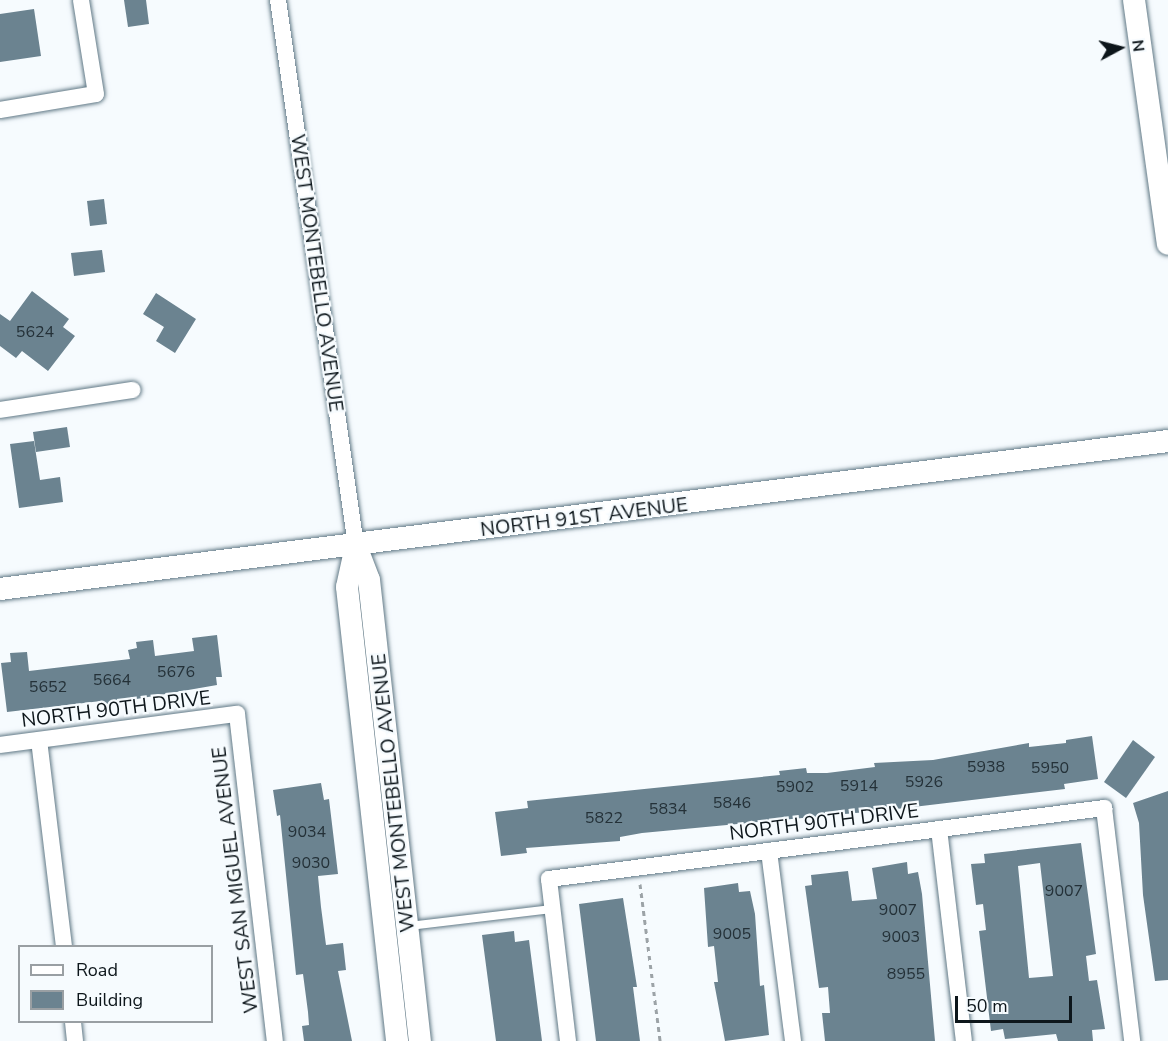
<!DOCTYPE html>
<style>
body{margin:0}
#map{position:relative;width:1168px;height:1041px;overflow:hidden;background:#f6fbfe;font-family:"Nunito Sans",sans-serif}
div>[style]{position:absolute}
[style*='--x']{left:calc(var(--x)*1px);top:calc(var(--y)*1px);width:calc(var(--w)*1px);rotate:calc(var(--a)*1deg)}
.building>*{inset:0;background:#6b8390}
.path>*{height:3px;margin-top:-1.5px;transform-origin:0;background:repeating-linear-gradient(90deg,#9ca3a7 0 4.5px,transparent 0 9px)}
.roads{filter:drop-shadow(0 0 2px #617986) drop-shadow(0 0 2px #617986)}
.lane>*{height:8px;margin:-4px;padding:0 4px;transform-origin:4px;border-radius:4px;background:#fff}
.street>*{height:16px;margin:-8px;padding:0 8px;transform-origin:8px;border-radius:8px;background:#fff}
.secondary>*{height:22px;margin:-11px;padding:0 11px;transform-origin:11px;border-radius:11px;background:#fff}
span{translate:-50% -50%;white-space:nowrap;text-align:center;line-height:1.15;-webkit-text-stroke:4.5px #f6fbfe;paint-order:stroke}
.number-label{font-size:16px;color:#243138}
.number-label span{-webkit-text-stroke-width:0}
.street-label{font-size:20px;color:#0d161b}
.legend{position:absolute;left:18px;top:945px;width:195px;height:78px;box-sizing:border-box;background:#f6fbfe;border:2px solid #999fa3;margin:0;padding:8px 10px;list-style:none;font-size:18px;color:#0d161b}
.legend li{display:flex;align-items:center;gap:12px;height:30px}
.legend b{width:30px;border:2px solid #999fa3}
.north{position:absolute;left:1090px;top:18px;width:60px;height:60px;-webkit-text-stroke:4px #f6fbfe;paint-order:stroke;rotate:83deg;font-size:16px;font-weight:700;line-height:24px;text-align:center;color:#0d161b}
.north::after{content:'';display:block;margin:auto;width:21px;height:27px;background:#0d161b;clip-path:polygon(50% 0,100% 100%,50% 72%,0 100%)}
.scale{position:absolute;left:955px;top:996px;width:117px;height:27px;box-sizing:border-box;border:3px solid #0d161b;border-top:0;padding-left:8px;font-size:18px;line-height:21px;white-space:nowrap;color:#0d161b;-webkit-text-stroke:4px #f6fbfe;paint-order:stroke}
</style>
<div id="map">
<div class="building">
<div style="clip-path:polygon(124px 0,146px 0,149px 24px,128px 27px)"></div>
<div style="clip-path:polygon(34px 9px,41px 56px,0 62px,0 14px)"></div>
<div style="clip-path:polygon(104px 199px,107px 224px,90px 226px,87px 201px)"></div>
<div style="clip-path:polygon(102px 250px,105px 272px,74px 276px,71px 253px)"></div>
<div style="clip-path:polygon(32px 291px,69px 319px,63px 327px,75px 336px,48px 371px,22px 351px,16px 358px,0 346px,0 314px,10px 321px)"></div>
<div style="clip-path:polygon(156px 293px,196px 319px,175px 353px,156px 341px,164px 327px,143px 314px)"></div>
<div style="clip-path:polygon(67px 427px,70px 447px,36px 452px,33px 432px)"></div>
<div style="clip-path:polygon(34px 441px,40px 480px,60px 477px,63px 502px,19px 508px,10px 444px)"></div>
<div style="clip-path:polygon(217px 635px,222px 677px,216px 677px,217px 685px,102px 705px,101px 701px,7px 712px,1px 663px,11px 662px,10px 653px,27px 652px,29px 671px,130px 659px,128px 650px,137px 648px,136px 642px,153px 640px,155px 656px,194px 651px,192px 638px)"></div>
<div style="clip-path:polygon(1092px 736px,1098px 779px,1064px 784px,1065px 789px,888px 810px,642px 833px,620px 837px,620px 841px,526px 848px,527px 853px,501px 856px,495px 812px,528px 808px,527px 801px,780px 775px,779px 771px,806px 768px,807px 773px,827px 773px,875px 767px,874px 763px,933px 760px,1029px 743px,1029px 747px,1066px 743px,1066px 740px)"></div>
<div style="clip-path:polygon(1133px 740px,1155px 757px,1126px 798px,1104px 782px)"></div>
<div style="clip-path:polygon(321px 783px,324px 800px,329px 799px,338px 874px,318px 876px,321px 907px,326px 945px,343px 943px,346px 970px,338px 971px,352px 1041px,304px 1041px,302px 1026px,309px 1025px,308px 1012px,303px 974px,296px 975px,280px 815px,277px 816px,273px 790px)"></div>
<div style="clip-path:polygon(1168px 791px,1168px 980px,1155px 981px,1143px 895px,1139px 823px,1133px 803px)"></div>
<div style="clip-path:polygon(evenodd,1081px 843px,1096px 954px,1086px 956px,1089px 981px,1097px 980px,1105px 1029px,1092px 1030px,1093px 1041px,1058px 1041px,1056px 1034px,1005px 1039px,1003px 1029px,991px 1031px,979px 931px,986px 930px,983px 904px,976px 905px,971px 864px,985px 863px,984px 854px,1081px 843px,1040px 863px,1053px 976px,1029px 978px,1018px 866px,1040px 863px)"></div>
<div style="clip-path:polygon(907px 862px,908px 874px,918px 872px,922px 894px,935px 1041px,825px 1041px,822px 1013px,830px 1013px,828px 987px,819px 988px,805px 886px,812px 885px,811px 875px,848px 871px,852px 901px,877px 899px,872px 868px)"></div>
<div style="clip-path:polygon(738px 883px,739px 892px,750px 891px,755px 914px,760px 986px,764px 985px,769px 1035px,725px 1041px,714px 982px,718px 982px,714px 946px,708px 947px,704px 888px)"></div>
<div style="clip-path:polygon(623px 898px,637px 987px,633px 987px,640px 1041px,596px 1041px,579px 904px)"></div>
<div style="clip-path:polygon(514px 931px,515px 942px,529px 940px,542px 1041px,496px 1041px,482px 935px)"></div>
</div>
<div class="path">
<div style="--x:640;--y:884;--w:158;--a:82.7"></div>
</div>
<div class="roads">
<div class="lane">
<div style="--x:409;--y:926;--w:144;--a:-6.8"></div>
</div>
<div class="street">
<div style="--x:278;--y:0;--w:552;--a:81.87"></div>
<div style="--x:0;--y:110;--w:97;--a:-9.5"></div>
<div style="--x:96;--y:94;--w:95;--a:-99.1"></div>
<div style="--x:0;--y:410;--w:134;--a:-8.6"></div>
<div style="--x:39;--y:740;--w:208;--a:83.1"></div>
<div style="--x:0;--y:745;--w:239;--a:-7.5"></div>
<div style="--x:237;--y:714;--w:329;--a:83.4"></div>
<div style="--x:939;--y:829;--w:213;--a:83.3"></div>
<div style="--x:769;--y:851;--w:192;--a:82.8"></div>
<div style="--x:73;--y:1022;--w:19;--a:84"></div>
<div style="--x:568;--y:1041;--w:163;--a:-96.7"></div>
<div style="--x:549;--y:879;--w:560;--a:-7.29"></div>
<div style="--x:1104;--y:808;--w:235;--a:83.1"></div>
</div>
<div class="secondary">
<div style="--x:1134;--y:0;--w:246;--a:82.1"></div>
<div style="--x:356;--y:546;--w:36;--a:69"></div>
<div style="--x:369;--y:580;--w:464;--a:83.7"></div>
<div style="--x:356;--y:546;--w:42;--a:102.4"></div>
<div style="--x:347;--y:587;--w:457;--a:83.7"></div>
<div style="--x:0;--y:589;--w:1177;--a:-7.22"></div>
</div>
</div>
<div class="number-label">
<span style="left:35px;top:332px">5624</span>
<span style="left:176px;top:672px">5676</span>
<span style="left:112px;top:680px">5664</span>
<span style="left:48px;top:687px">5652</span>
<span style="left:986px;top:767px">5938</span>
<span style="left:1050px;top:768px">5950</span>
<span style="left:924px;top:782px">5926</span>
<span style="left:859px;top:786px">5914</span>
<span style="left:795px;top:787px">5902</span>
<span style="left:732px;top:803px">5846</span>
<span style="left:668px;top:809px">5834</span>
<span style="left:604px;top:818px">5822</span>
<span style="left:307px;top:832px">9034</span>
<span style="left:311px;top:863px">9030</span>
<span style="left:1064px;top:891px">9007</span>
<span style="left:898px;top:910px">9007</span>
<span style="left:732px;top:934px">9005</span>
<span style="left:901px;top:937px">9003</span>
<span style="left:906px;top:974px">8955</span>
</div>
<div class="street-label">
<span style="left:317px;top:273px;rotate:82deg">WEST MONTEBELLO AVENUE</span>
<span style="left:584px;top:517px;rotate:-7deg">NORTH 91ST AVENUE</span>
<span style="left:116px;top:709px;rotate:-7deg">NORTH 90TH DRIVE</span>
<span style="left:393px;top:793px;rotate:-96deg">WEST MONTEBELLO AVENUE</span>
<span style="left:824px;top:822px;rotate:-7deg">NORTH 90TH DRIVE</span>
<span style="left:235px;top:880px;rotate:-97deg">WEST SAN MIGUEL AVENUE</span>
</div>
<ul class="legend">
<li><b style="height:8px;background:#fff"></b>Road</li>
<li><b style="height:16px;background:#6b8390"></b>Building</li>
</ul>
<div class="north">N</div>
<div class="scale">50 m</div>
</div>
